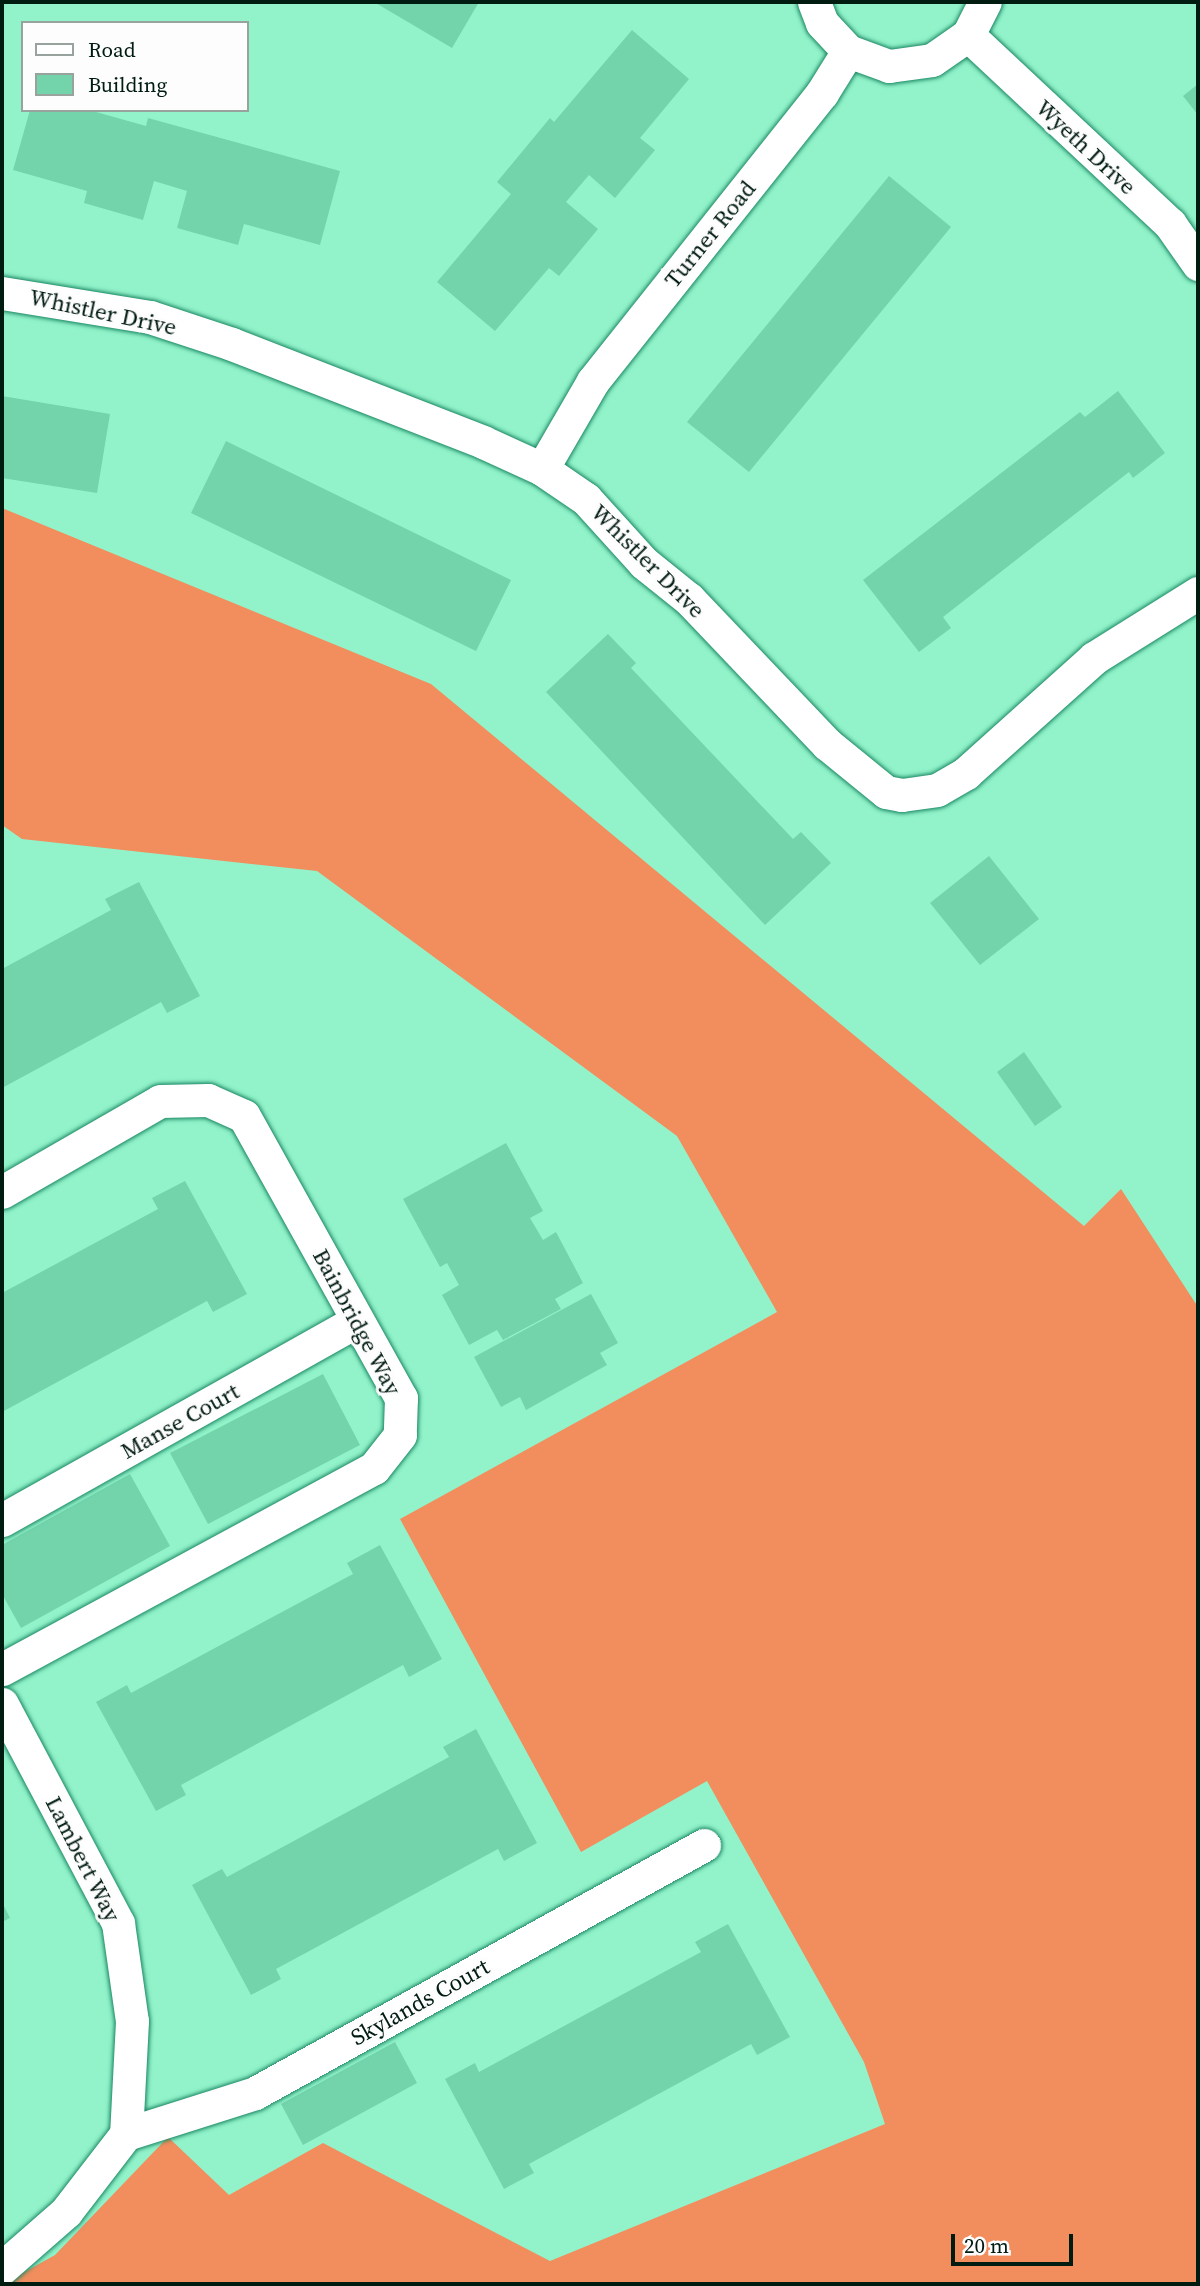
<!DOCTYPE html>
<style>
body{margin:0}
#map{position:relative;width:1200px;height:2286px;overflow:hidden;background:#92f3ca;font-family:"Source Serif 4",serif}
div>[style]{position:absolute}
[style*='--x']{left:calc(var(--x)*1px);top:calc(var(--y)*1px);width:calc(var(--w)*1px);rotate:calc(var(--a)*1deg)}
.forest>*{inset:0;background:#f28d5d}
.building>*{inset:0;background:#73d4ac}
.roads{filter:drop-shadow(0 0 2px #1a8763) drop-shadow(0 0 2px #1a8763)}
.minor>*{height:33px;margin:-16.5px;padding:0 16.5px;transform-origin:16.5px;border-radius:16.5px;background:#fff}
span{translate:-50% -50%;white-space:nowrap;text-align:center;line-height:1.15;-webkit-text-stroke:6px #fdfdfd;paint-order:stroke}
.street-label{font-size:23px;color:#001b10}
.frame{position:absolute;inset:0;border:4px solid #001b10;pointer-events:none}
.legend{position:absolute;left:21px;top:21px;width:228px;height:91px;box-sizing:border-box;background:#fdfdfd;border:2px solid #98a39e;margin:0;padding:9px 12px;list-style:none;font-size:21px;color:#001b10}
.legend li{display:flex;align-items:center;gap:14px;height:35px}
.legend b{width:35px;border:2px solid #98a39e}
.scale{position:absolute;left:951px;top:2234px;width:122px;height:32px;box-sizing:border-box;border:4px solid #001b10;border-top:0;padding-left:9px;font-size:21px;line-height:24px;white-space:nowrap;color:#001b10;-webkit-text-stroke:5px #fdfdfd;paint-order:stroke}
</style>
<div id="map">
<div class="forest">
<div style="clip-path:polygon(2px 508px,431px 684px,1084px 1226px,1121px 1189px,1198px 1307px,1198px 2284px,3px 2284px,55px 2255px,168px 2137px,229px 2195px,323px 2143px,550px 2261px,885px 2124px,864px 2062px,707px 1781px,581px 1852px,400px 1519px,777px 1312px,677px 1136px,317px 871px,22px 839px,2px 825px)"></div>
</div>
<div class="building">
<div style="clip-path:polygon(374px 2px,479px 2px,452px 48px)"></div>
<div style="clip-path:polygon(632px 30px,689px 79px,640px 138px,655px 150px,615px 198px,589px 175px,566px 202px,598px 229px,559px 276px,549px 268px,495px 331px,437px 282px,511px 194px,497px 182px,550px 118px,554px 122px)"></div>
<div style="clip-path:polygon(1198px 84px,1198px 115px,1183px 96px)"></div>
<div style="clip-path:polygon(30px 110px,89px 110px,146px 126px,148px 118px,340px 171px,320px 245px,244px 224px,238px 245px,177px 228px,187px 191px,154px 181px,143px 220px,84px 203px,87px 191px,13px 170px)"></div>
<div style="clip-path:polygon(889px 176px,951px 227px,749px 472px,687px 422px)"></div>
<div style="clip-path:polygon(1118px 391px,1165px 453px,1133px 478px,1129px 472px,943px 617px,951px 628px,919px 652px,863px 580px,1080px 412px,1085px 417px)"></div>
<div style="clip-path:polygon(2px 396px,110px 414px,97px 493px,2px 478px)"></div>
<div style="clip-path:polygon(226px 441px,511px 580px,476px 651px,191px 513px)"></div>
<div style="clip-path:polygon(608px 634px,636px 663px,631px 668px,793px 839px,801px 832px,831px 863px,765px 925px,546px 692px)"></div>
<div style="clip-path:polygon(989px 856px,1039px 919px,980px 965px,930px 903px)"></div>
<div style="clip-path:polygon(139px 882px,200px 996px,167px 1013px,161px 1002px,2px 1088px,2px 969px,111px 910px,105px 899px)"></div>
<div style="clip-path:polygon(1024px 1052px,1062px 1107px,1035px 1126px,997px 1072px)"></div>
<div style="clip-path:polygon(506px 1143px,543px 1211px,530px 1218px,543px 1240px,556px 1232px,583px 1283px,555px 1299px,561px 1309px,503px 1340px,497px 1330px,469px 1345px,442px 1295px,459px 1285px,447px 1263px,440px 1267px,403px 1199px)"></div>
<div style="clip-path:polygon(185px 1181px,247px 1294px,213px 1312px,207px 1301px,2px 1412px,2px 1293px,158px 1209px,152px 1198px)"></div>
<div style="clip-path:polygon(591px 1294px,618px 1343px,600px 1353px,607px 1365px,526px 1410px,520px 1397px,501px 1407px,474px 1357px)"></div>
<div style="clip-path:polygon(323px 1374px,360px 1445px,208px 1524px,170px 1453px)"></div>
<div style="clip-path:polygon(130px 1474px,170px 1546px,21px 1628px,2px 1594px,2px 1545px)"></div>
<div style="clip-path:polygon(380px 1545px,442px 1659px,409px 1677px,403px 1665px,181px 1785px,186px 1795px,156px 1811px,96px 1702px,127px 1685px,131px 1693px,353px 1574px,347px 1563px)"></div>
<div style="clip-path:polygon(476px 1729px,537px 1843px,504px 1861px,498px 1849px,276px 1969px,281px 1979px,251px 1995px,192px 1885px,222px 1869px,227px 1877px,449px 1757px,443px 1747px)"></div>
<div style="clip-path:polygon(2px 1902px,10px 1918px,2px 1922px)"></div>
<div style="clip-path:polygon(728px 1924px,790px 2037px,757px 2055px,751px 2044px,529px 2164px,534px 2173px,504px 2189px,445px 2079px,475px 2063px,479px 2072px,701px 1952px,695px 1942px)"></div>
<div style="clip-path:polygon(395px 2042px,417px 2083px,303px 2145px,281px 2104px)"></div>
</div>
<div class="roads">
<div class="minor">
<div style="--x:814;--y:2;--w:22;--a:69"></div>
<div style="--x:822;--y:23;--w:38;--a:47"></div>
<div style="--x:848;--y:51;--w:44;--a:20.1"></div>
<div style="--x:889;--y:66;--w:43;--a:-7.9"></div>
<div style="--x:932;--y:60;--w:44;--a:-34.8"></div>
<div style="--x:968;--y:35;--w:37;--a:-63"></div>
<div style="--x:968;--y:35;--w:277;--a:43.1"></div>
<div style="--x:1170;--y:224;--w:49;--a:55"></div>
<div style="--x:2;--y:293;--w:150;--a:9.2"></div>
<div style="--x:150;--y:317;--w:86;--a:18.2"></div>
<div style="--x:232;--y:344;--w:269;--a:21.3"></div>
<div style="--x:483;--y:442;--w:65;--a:24.6"></div>
<div style="--x:542;--y:469;--w:53;--a:34.3"></div>
<div style="--x:586;--y:499;--w:86;--a:47.8"></div>
<div style="--x:644;--y:563;--w:58;--a:38.7"></div>
<div style="--x:689;--y:599;--w:200;--a:46.4"></div>
<div style="--x:827;--y:744;--w:76;--a:39.1"></div>
<div style="--x:886;--y:792;--w:16;--a:11"></div>
<div style="--x:902;--y:795;--w:35;--a:-8"></div>
<div style="--x:937;--y:790;--w:34;--a:-30"></div>
<div style="--x:966;--y:773;--w:172;--a:-41.9"></div>
<div style="--x:1094;--y:658;--w:123;--a:-32"></div>
<div style="--x:542;--y:469;--w:102;--a:-59.9"></div>
<div style="--x:593;--y:381;--w:368;--a:-51.5"></div>
<div style="--x:822;--y:93;--w:49;--a:-58.2"></div>
<div style="--x:2;--y:1192;--w:182;--a:-29.9"></div>
<div style="--x:160;--y:1101;--w:48;--a:-1.2"></div>
<div style="--x:208;--y:1100;--w:39;--a:24"></div>
<div style="--x:244;--y:1116;--w:323;--a:60.9"></div>
<div style="--x:401;--y:1398;--w:37;--a:92"></div>
<div style="--x:400;--y:1435;--w:42;--a:128.2"></div>
<div style="--x:374;--y:1468;--w:423;--a:151.6"></div>
<div style="--x:2;--y:1520;--w:407;--a:-29.3"></div>
<div style="--x:2;--y:1704;--w:248;--a:62.1"></div>
<div style="--x:118;--y:1923;--w:99;--a:81.9"></div>
<div style="--x:132;--y:2021;--w:113;--a:93"></div>
<div style="--x:126;--y:2134;--w:98;--a:127.6"></div>
<div style="--x:66;--y:2212;--w:85;--a:138.8"></div>
<div style="--x:126;--y:2134;--w:135;--a:-17.6"></div>
<div style="--x:255;--y:2093;--w:513;--a:-28.91"></div>
</div>
</div>
<div class="street-label">
<span style="left:1086px;top:147px;rotate:43deg">Wyeth Drive</span>
<span style="left:710px;top:234px;rotate:-51deg">Turner Road</span>
<span style="left:103px;top:312px;rotate:12deg">Whistler Drive</span>
<span style="left:648px;top:561px;rotate:45deg">Whistler Drive</span>
<span style="left:357px;top:1322px;rotate:62deg">Bainbridge Way</span>
<span style="left:180px;top:1421px;rotate:-29deg">Manse Court</span>
<span style="left:83px;top:1859px;rotate:63deg">Lambert Way</span>
<span style="left:420px;top:2002px;rotate:-29deg">Skylands Court</span>
</div>
<div class="frame"></div>
<ul class="legend">
<li><b style="height:9px;background:#fff"></b>Road</li>
<li><b style="height:19px;background:#73d4ac"></b>Building</li>
</ul>
<div class="scale">20 m</div>
</div>
